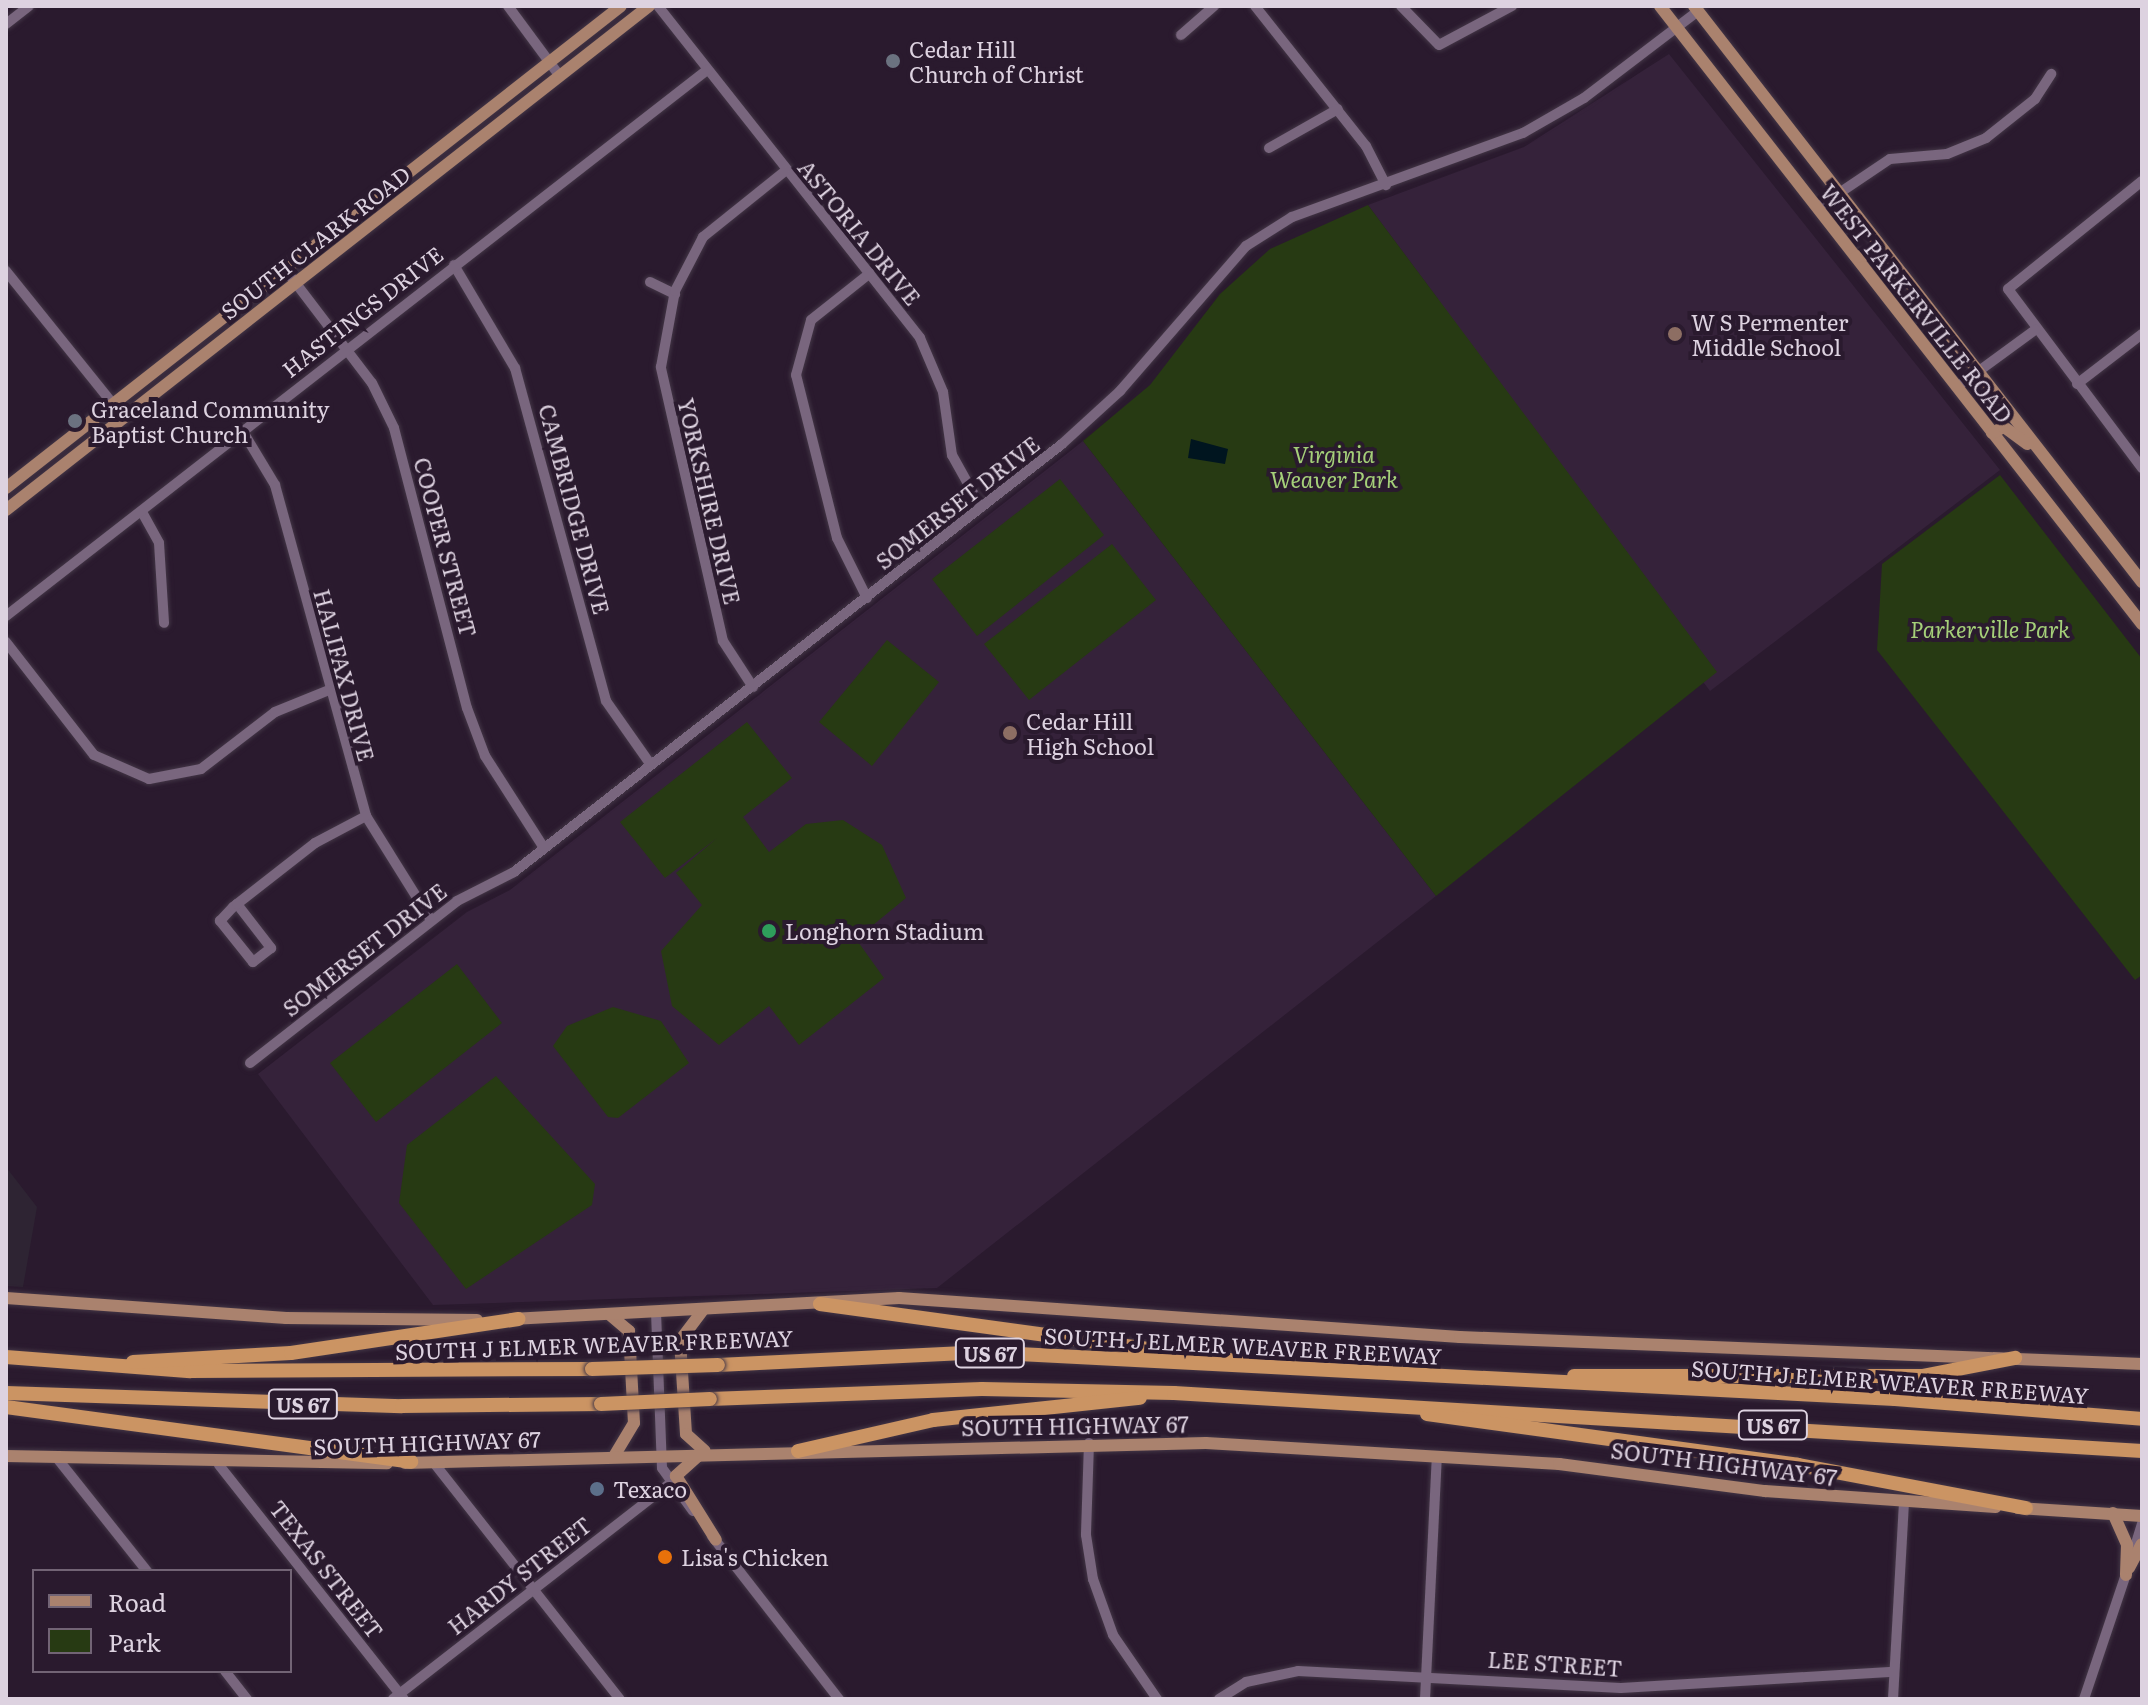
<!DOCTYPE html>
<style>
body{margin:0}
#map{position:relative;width:2148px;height:1705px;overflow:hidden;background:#2a1a2e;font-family:Literata,serif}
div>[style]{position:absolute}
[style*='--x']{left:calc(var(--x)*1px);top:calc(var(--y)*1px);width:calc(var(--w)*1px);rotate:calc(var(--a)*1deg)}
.commercial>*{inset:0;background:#2e2433}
.built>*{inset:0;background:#35223a}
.green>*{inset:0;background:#273a13}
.water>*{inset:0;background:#00151f}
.roads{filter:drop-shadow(0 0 2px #433646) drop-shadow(0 0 2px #433646)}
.minor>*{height:10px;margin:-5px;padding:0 5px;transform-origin:5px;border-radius:5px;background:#79667e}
.major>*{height:12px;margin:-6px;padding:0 6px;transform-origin:6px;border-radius:6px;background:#aa826e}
.highway>*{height:14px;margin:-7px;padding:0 7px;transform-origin:7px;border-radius:7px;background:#cb9463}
.bridges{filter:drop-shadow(0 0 2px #433646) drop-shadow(0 0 2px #433646)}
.highway-bridge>*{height:14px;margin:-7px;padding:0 7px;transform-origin:7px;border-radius:7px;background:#cb9463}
.dots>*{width:22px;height:22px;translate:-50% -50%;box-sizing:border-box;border:4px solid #2a1a2e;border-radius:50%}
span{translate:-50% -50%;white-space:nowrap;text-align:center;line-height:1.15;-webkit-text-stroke:8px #2a1a2e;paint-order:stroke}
.shield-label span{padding:2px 6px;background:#2a1a2e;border:2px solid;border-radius:6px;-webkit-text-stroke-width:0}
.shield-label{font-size:20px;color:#ddd2e0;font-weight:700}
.poi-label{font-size:22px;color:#ddd2e0}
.left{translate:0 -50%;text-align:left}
.street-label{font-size:22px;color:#ddd2e0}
.park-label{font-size:22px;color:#a5d079;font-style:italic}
.frame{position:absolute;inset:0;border:8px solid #ddd2e0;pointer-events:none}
.legend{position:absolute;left:32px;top:1569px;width:260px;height:104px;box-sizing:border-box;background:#2a1a2e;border:2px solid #726475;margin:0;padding:10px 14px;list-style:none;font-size:24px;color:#ddd2e0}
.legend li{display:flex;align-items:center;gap:16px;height:40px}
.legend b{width:40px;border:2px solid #726475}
</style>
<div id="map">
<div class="commercial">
<div style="clip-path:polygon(6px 1167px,37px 1207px,23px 1287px,6px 1286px)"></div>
</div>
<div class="built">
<div style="clip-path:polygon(1669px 54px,2000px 470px,1710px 691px,1423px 310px,1438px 299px,1368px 205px,1524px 147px)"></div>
<div style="clip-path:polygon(1083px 441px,1436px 896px,937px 1288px,433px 1305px,258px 1074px,467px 912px,510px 890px)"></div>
</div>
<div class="green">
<div style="clip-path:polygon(1368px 205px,1717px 672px,1436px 896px,1083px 441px,1150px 385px,1220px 294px,1270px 249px)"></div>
<div style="clip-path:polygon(2000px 475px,2142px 659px,2142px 975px,2135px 980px,1877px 650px,1882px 564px)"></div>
<div style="clip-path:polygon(1060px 479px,1104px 535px,977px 636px,932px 579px)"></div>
<div style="clip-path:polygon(1112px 544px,1156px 600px,1029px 700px,984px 644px)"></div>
<div style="clip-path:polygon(887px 640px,939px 682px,872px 766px,819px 722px)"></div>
<div style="clip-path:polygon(747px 722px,792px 778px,743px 817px,769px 852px,806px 824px,843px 820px,882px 845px,906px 898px,856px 939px,884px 978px,799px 1045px,769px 1006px,719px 1045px,672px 1006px,661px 951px,702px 905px,676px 873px,717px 838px,665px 878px,620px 822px)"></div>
<div style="clip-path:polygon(457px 964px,502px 1023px,376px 1122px,330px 1063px)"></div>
<div style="clip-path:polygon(613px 1007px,661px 1021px,689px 1063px,618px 1118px,608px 1117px,553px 1046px,567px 1026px)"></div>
<div style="clip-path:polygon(496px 1076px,595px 1184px,592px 1205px,466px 1289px,399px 1203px,407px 1145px)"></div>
</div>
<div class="water">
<div style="clip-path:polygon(1191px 439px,1228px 449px,1225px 464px,1188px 458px)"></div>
</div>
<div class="roads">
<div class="minor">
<div style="--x:508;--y:6;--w:86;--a:53.5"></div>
<div style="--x:658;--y:6;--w:423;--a:51.7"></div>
<div style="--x:920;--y:338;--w:59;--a:66.9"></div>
<div style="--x:943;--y:392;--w:64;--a:81.9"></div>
<div style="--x:952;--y:455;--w:60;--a:60.9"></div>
<div style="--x:1255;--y:6;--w:179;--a:51.6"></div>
<div style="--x:1366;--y:146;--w:44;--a:62.9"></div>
<div style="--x:1401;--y:6;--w:54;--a:45.7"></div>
<div style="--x:1439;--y:45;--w:83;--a:-28.1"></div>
<div style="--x:6;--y:24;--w:29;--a:-38"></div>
<div style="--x:1181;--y:35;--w:44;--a:-41.3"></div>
<div style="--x:1269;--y:148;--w:79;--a:-29.5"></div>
<div style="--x:2142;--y:181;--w:172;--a:141.1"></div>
<div style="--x:2008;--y:289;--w:224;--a:53.2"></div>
<div style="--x:1817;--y:208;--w:88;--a:-33.9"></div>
<div style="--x:1890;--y:159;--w:57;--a:-5"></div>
<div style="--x:1947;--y:154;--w:42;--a:-22.3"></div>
<div style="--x:1986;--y:138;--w:63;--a:-38.5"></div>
<div style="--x:2035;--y:99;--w:30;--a:-57"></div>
<div style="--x:454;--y:265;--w:120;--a:59.4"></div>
<div style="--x:515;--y:368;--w:345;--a:74.7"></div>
<div style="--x:606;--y:701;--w:78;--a:54.9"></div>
<div style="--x:285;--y:269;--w:143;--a:52.7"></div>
<div style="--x:372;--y:383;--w:50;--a:63.9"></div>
<div style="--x:394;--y:428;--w:289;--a:75.4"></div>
<div style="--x:467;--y:708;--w:51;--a:69.4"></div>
<div style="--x:485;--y:756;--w:109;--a:57.3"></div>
<div style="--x:6;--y:271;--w:189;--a:51.2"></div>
<div style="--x:650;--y:282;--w:28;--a:26"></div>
<div style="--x:2077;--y:384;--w:82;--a:-37.6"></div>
<div style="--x:1957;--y:387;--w:97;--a:-36.2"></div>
<div style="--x:242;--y:430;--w:64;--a:59"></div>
<div style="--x:275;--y:485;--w:343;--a:74.6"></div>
<div style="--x:366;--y:816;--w:123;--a:58"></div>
<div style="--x:142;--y:512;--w:35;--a:61"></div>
<div style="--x:159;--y:543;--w:80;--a:86.4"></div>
<div style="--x:867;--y:598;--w:67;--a:-116.6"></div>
<div style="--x:837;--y:538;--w:168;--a:-104.1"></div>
<div style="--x:796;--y:375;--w:57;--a:-74.7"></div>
<div style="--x:811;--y:320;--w:75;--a:-38.5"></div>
<div style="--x:6;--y:616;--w:889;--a:-37.91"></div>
<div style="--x:6;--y:642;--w:143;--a:52.1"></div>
<div style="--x:94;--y:755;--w:60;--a:23.6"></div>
<div style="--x:149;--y:779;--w:53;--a:-10.9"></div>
<div style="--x:201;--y:769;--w:93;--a:-37.6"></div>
<div style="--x:275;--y:712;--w:58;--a:-22.2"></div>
<div style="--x:753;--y:687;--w:55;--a:-123.1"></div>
<div style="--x:723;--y:641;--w:281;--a:-102.8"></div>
<div style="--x:661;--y:367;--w:77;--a:-79.6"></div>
<div style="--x:675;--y:291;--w:61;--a:-62.6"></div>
<div style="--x:703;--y:237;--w:105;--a:-38.8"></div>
<div style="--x:237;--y:904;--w:56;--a:52.3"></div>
<div style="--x:271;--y:948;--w:23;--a:142"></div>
<div style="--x:253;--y:962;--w:53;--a:-128.8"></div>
<div style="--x:220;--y:921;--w:19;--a:-47"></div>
<div style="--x:233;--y:907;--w:5;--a:-37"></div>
<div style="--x:237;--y:904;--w:99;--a:-38"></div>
<div style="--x:315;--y:843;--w:58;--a:-27.9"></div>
<div style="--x:250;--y:1063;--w:263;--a:-38"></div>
<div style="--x:457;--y:901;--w:64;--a:-27"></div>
<div style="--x:514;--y:872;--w:695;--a:-37.99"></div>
<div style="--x:1062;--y:444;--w:79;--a:-42.4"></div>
<div style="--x:1120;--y:391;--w:192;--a:-49"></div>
<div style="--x:1246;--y:246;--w:54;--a:-32.2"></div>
<div style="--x:1292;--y:217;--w:246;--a:-20"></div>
<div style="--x:1523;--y:133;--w:70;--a:-29.8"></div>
<div style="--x:1584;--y:98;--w:143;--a:-37.3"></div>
<div style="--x:656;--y:1312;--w:156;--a:87.8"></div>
<div style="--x:662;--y:1468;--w:53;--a:54.2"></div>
<div style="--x:1089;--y:1443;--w:92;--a:91.9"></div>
<div style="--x:1086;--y:1535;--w:45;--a:81"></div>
<div style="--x:1093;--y:1579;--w:59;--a:70.3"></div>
<div style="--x:1113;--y:1635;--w:78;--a:55.5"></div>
<div style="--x:57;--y:1458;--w:144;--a:51.5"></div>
<div style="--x:434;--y:1463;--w:300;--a:51.8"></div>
<div style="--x:219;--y:1465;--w:298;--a:51.7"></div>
<div style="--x:712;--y:1536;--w:207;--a:52.1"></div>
<div style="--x:2133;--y:1553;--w:31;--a:-73"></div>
<div style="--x:225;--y:1671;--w:36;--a:52"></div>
<div style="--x:393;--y:1699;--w:351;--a:-37.9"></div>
<div style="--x:1219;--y:1699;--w:32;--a:-32"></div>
<div style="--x:1246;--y:1682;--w:53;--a:-11.9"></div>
<div style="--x:1298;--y:1671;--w:323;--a:3"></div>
<div style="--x:1621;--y:1688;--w:273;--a:-3.4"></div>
<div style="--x:1425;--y:1699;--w:242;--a:-87.2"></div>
<div style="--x:1893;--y:1699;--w:198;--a:-86.8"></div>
<div style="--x:2084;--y:1699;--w:138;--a:-71.4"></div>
</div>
<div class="major">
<div style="--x:1660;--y:6;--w:784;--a:52.05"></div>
<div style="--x:1694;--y:6;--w:730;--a:52.13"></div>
<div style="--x:1856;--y:257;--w:13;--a:-13"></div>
<div style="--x:1869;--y:254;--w:31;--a:38"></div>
<div style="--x:1992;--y:433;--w:13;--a:-27"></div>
<div style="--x:2004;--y:427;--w:29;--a:36"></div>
<div style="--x:6;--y:488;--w:781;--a:-38.09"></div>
<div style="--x:6;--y:510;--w:817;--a:-38.09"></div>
<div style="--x:6;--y:1298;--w:281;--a:4.1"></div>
<div style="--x:286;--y:1318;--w:191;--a:0.6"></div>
<div style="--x:703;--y:1310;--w:39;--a:127"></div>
<div style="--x:680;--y:1341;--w:93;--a:86.3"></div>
<div style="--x:686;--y:1434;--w:25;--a:42"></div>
<div style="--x:610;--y:1315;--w:25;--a:40"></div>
<div style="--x:629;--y:1331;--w:92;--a:86.9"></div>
<div style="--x:634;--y:1423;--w:37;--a:121"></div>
<div style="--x:512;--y:1319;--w:388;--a:-3.1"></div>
<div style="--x:899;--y:1298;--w:562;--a:3.98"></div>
<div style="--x:1460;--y:1337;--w:683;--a:2.27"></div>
<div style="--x:6;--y:1456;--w:381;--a:1.1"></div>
<div style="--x:698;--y:1456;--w:30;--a:138"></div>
<div style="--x:676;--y:1476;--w:75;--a:58"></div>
<div style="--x:405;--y:1463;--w:801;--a:-1.43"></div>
<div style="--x:1206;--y:1443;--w:354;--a:3.4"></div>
<div style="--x:1559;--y:1464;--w:208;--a:7.5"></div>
<div style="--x:1765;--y:1491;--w:231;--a:4"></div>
<div style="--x:2018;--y:1508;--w:124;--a:3.7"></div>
<div style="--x:2113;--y:1513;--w:35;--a:66"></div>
<div style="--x:2127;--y:1545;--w:30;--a:92"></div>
<div style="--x:2129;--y:1568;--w:27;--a:-62"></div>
</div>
<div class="highway">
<div style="--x:820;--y:1304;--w:427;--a:7.8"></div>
<div style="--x:6;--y:1357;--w:185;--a:4.4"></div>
<div style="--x:190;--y:1371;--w:402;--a:-0.3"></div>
<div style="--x:133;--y:1362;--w:158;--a:-3.3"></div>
<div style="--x:291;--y:1353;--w:230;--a:-8.5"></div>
<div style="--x:718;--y:1365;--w:262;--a:-2.8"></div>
<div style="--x:980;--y:1352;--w:916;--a:2.94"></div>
<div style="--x:1895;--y:1399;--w:248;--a:4.6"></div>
<div style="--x:1574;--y:1376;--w:348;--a:0"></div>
<div style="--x:1922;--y:1376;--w:95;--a:-11"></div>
<div style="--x:6;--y:1393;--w:396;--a:1.9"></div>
<div style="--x:402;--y:1406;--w:199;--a:-0.6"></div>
<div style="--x:710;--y:1399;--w:272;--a:-2.1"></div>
<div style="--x:982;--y:1389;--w:192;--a:1.2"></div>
<div style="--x:1174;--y:1393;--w:970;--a:3.43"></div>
<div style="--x:6;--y:1407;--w:409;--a:7.7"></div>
<div style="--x:1427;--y:1414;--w:374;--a:7.8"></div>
<div style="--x:1798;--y:1465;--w:232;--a:10.7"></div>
<div style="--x:798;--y:1451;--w:139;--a:-12.9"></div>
<div style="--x:933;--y:1420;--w:208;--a:-6.1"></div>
</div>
</div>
<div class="bridges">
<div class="highway-bridge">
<div style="--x:592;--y:1369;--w:126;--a:-1.8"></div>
<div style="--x:601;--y:1404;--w:109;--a:-2.6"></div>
</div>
</div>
<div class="dots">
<div style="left:893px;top:61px;background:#6b7280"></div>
<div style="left:1675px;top:334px;background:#8d6e63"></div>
<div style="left:75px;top:421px;background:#6b7280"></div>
<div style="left:1010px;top:733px;background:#8d6e63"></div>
<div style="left:769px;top:931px;background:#2e9e5b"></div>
<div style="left:597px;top:1489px;background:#5c6f8a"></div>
<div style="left:665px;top:1557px;background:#e8710a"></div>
</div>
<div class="shield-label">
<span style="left:990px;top:1353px">US 67</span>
<span style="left:303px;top:1404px">US 67</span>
<span style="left:1773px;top:1425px">US 67</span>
</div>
<div class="poi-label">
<span class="left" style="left:909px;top:61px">Cedar Hill<br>Church of Christ</span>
<span class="left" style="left:1691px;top:334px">W S Permenter<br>Middle School</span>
<span class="left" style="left:91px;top:421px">Graceland Community<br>Baptist Church</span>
<span class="left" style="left:1026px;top:733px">Cedar Hill<br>High School</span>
<span class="left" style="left:785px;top:931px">Longhorn Stadium</span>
<span class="left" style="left:613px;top:1489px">Texaco</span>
<span class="left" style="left:681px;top:1557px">Lisa's Chicken</span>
</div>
<div class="street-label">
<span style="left:860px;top:232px;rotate:51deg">ASTORIA DRIVE</span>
<span style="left:315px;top:242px;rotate:-38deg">SOUTH CLARK ROAD</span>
<span style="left:1917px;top:303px;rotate:52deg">WEST PARKERVILLE ROAD</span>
<span style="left:362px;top:311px;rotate:-38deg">HASTINGS DRIVE</span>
<span style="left:710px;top:501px;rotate:77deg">YORKSHIRE DRIVE</span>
<span style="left:957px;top:502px;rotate:-38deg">SOMERSET DRIVE</span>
<span style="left:575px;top:509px;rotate:75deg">CAMBRIDGE DRIVE</span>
<span style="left:446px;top:547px;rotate:75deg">COOPER STREET</span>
<span style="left:345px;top:675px;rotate:75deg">HALIFAX DRIVE</span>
<span style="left:364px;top:949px;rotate:-38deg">SOMERSET DRIVE</span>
<span style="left:594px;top:1344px;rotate:-2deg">SOUTH J ELMER WEAVER FREEWAY</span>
<span style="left:1243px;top:1345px;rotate:3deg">SOUTH J ELMER WEAVER FREEWAY</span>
<span style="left:1890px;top:1381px;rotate:4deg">SOUTH J ELMER WEAVER FREEWAY</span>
<span style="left:1075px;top:1425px;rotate:-1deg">SOUTH HIGHWAY 67</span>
<span style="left:427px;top:1442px;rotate:-2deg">SOUTH HIGHWAY 67</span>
<span style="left:1724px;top:1463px;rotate:7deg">SOUTH HIGHWAY 67</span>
<span style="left:327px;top:1569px;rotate:52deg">TEXAS STREET</span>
<span style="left:519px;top:1575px;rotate:-38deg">HARDY STREET</span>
<span style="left:1555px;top:1663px;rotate:4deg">LEE STREET</span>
</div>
<div class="park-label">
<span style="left:1334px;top:466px">Virginia<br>Weaver Park</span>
<span style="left:1990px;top:629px">Parkerville Park</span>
</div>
<div class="frame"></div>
<ul class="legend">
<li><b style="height:10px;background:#aa826e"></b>Road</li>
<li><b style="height:22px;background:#273a13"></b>Park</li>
</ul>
</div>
